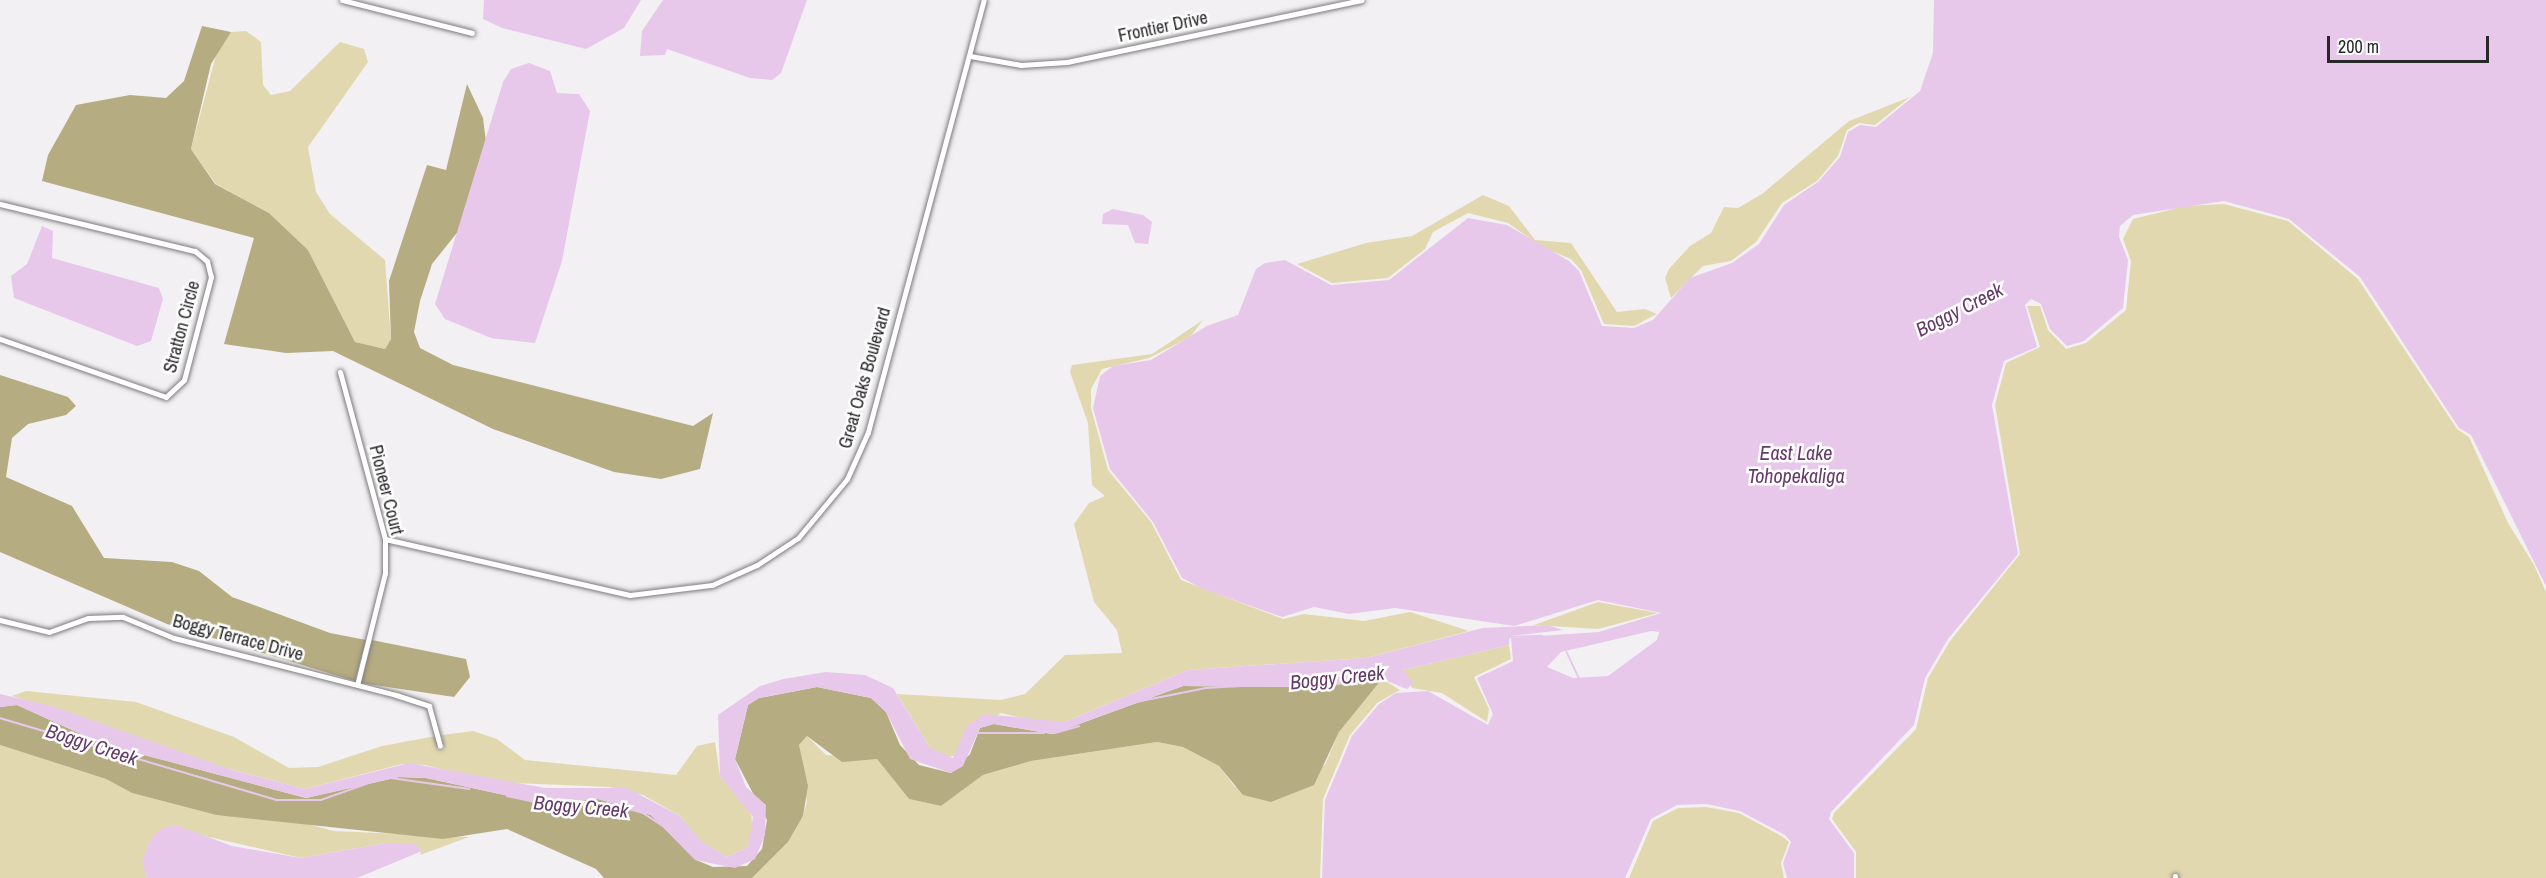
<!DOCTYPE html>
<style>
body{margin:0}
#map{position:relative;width:2546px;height:878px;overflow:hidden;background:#f2f0f3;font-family:"Archivo Narrow",sans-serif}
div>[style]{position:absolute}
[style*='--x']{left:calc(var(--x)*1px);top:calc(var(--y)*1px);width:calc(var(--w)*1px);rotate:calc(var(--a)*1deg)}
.green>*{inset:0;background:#e2d8b0}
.forest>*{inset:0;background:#b6ac81}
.water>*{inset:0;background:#e7c8eb}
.stream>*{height:1.5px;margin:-0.75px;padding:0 0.75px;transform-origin:0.75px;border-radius:0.75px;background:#e7c8eb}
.roads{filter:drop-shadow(0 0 2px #7d7b7d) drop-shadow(0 0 2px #7d7b7d)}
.minor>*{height:5px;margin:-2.5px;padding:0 2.5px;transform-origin:2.5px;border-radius:2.5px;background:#fff}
span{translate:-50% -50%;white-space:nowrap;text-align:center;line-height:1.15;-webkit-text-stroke:5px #fffeff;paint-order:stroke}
.street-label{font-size:18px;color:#292829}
.water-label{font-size:20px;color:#633a68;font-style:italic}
.scale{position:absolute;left:2327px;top:36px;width:162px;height:27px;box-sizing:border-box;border:3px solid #292829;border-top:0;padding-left:8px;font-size:18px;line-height:21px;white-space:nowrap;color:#292829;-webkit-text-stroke:4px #fffeff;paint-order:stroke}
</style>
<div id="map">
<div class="green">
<div style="clip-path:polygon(246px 31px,261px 42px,263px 85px,271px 95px,290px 91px,340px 42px,364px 49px,368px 62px,308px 147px,316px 192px,330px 214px,385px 260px,391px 339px,385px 349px,355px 342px,308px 250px,269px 213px,216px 184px,191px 149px,218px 48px,231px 32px)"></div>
<div style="clip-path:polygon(1910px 97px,1875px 125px,1859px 123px,1847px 130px,1838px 156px,1817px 181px,1782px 203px,1756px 242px,1731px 261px,1703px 266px,1671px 298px,1665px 278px,1669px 269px,1690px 246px,1711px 233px,1724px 207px,1738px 208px,1762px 194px,1849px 121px)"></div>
<div style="clip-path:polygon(1483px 195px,1509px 206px,1535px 240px,1571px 243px,1617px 312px,1645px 309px,1657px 314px,1634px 326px,1604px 324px,1581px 270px,1571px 259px,1544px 248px,1508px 223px,1468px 213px,1433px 232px,1425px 249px,1388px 278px,1332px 283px,1297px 264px,1366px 243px,1412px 236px)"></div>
<div style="clip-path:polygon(2224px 204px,2288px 221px,2358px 279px,2457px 429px,2469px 437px,2508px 523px,2534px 565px,2546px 592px,2546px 878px,2178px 878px,2173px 873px,2172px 878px,1856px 878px,1856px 852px,1832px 819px,1834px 813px,1916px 729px,1928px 678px,1950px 641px,2020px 554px,1995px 405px,2006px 363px,2040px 347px,2027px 306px,2040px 306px,2048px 330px,2066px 349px,2086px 343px,2126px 310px,2131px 261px,2123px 239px,2133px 219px,2186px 206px)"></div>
<div style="clip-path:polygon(1203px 320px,1190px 337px,1149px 358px,1102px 369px,1091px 389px,1091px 408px,1108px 470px,1151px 522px,1181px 580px,1283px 619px,1304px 614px,1364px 621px,1410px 612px,1469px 631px,1366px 658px,1188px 670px,1065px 722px,1045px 724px,1001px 713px,963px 736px,958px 755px,944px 758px,930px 748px,897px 694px,1001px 700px,1025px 694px,1065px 655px,1122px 653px,1117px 630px,1094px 602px,1074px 524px,1089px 503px,1105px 496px,1092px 485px,1088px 423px,1070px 372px,1072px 365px,1152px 354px)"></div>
<div style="clip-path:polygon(1598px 602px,1658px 613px,1598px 629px,1534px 625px)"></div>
<div style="clip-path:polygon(1509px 645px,1511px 659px,1474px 677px,1489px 709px,1487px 722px,1442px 693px,1412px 688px,1403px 670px)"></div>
<div style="clip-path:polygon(1382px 679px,1400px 690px,1377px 703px,1350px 735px,1323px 799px,1320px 878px,752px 878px,788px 842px,803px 816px,807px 802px,799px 745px,807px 736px,826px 755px,877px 759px,909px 799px,941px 806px,983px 775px,1031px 761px,1157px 742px,1183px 747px,1219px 766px,1235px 787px,1325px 765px,1339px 732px)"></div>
<div style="clip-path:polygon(26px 691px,136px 702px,234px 737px,289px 768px,318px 767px,382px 746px,436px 736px,438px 749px,444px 749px,442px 735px,473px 731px,497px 739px,525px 760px,676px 775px,697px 746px,715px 742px,720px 776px,751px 812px,753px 834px,748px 847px,727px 857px,700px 841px,680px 816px,643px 795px,609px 787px,490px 782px,425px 765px,402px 764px,305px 789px,229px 769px,12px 696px)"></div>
<div style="clip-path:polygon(0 745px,106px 779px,132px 793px,216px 815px,299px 822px,334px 831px,469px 837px,420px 855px,421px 851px,386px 843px,301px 858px,165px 827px,151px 839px,143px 861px,147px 878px,0 878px)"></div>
<div style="clip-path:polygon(1706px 807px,1739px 813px,1783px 837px,1789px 842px,1781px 863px,1784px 878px,1629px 878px,1653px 821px,1678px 808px)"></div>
</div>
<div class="forest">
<div style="clip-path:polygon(202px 26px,231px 32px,211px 64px,191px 149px,215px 184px,269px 213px,308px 250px,355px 342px,385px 349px,391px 339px,389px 281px,427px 165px,446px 170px,467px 84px,483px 118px,486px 142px,460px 229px,432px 264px,420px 301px,414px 332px,420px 348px,453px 365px,693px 426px,713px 413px,700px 469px,661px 479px,614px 472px,493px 429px,333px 351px,286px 353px,224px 344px,254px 238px,42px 181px,48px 155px,76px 105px,130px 95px,166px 98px,184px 81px)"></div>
<div style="clip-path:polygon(0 375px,68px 397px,76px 406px,66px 415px,28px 424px,12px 438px,6px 477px,72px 506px,104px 558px,172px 562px,199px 571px,232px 597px,330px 633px,366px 640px,355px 681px,167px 624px,0 552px)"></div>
<div style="clip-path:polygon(372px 640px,466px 659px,470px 677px,454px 697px,361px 683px)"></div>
<div style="clip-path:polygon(1382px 679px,1339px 732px,1314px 785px,1271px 802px,1243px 795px,1219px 766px,1183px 747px,1157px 742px,1031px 761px,983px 775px,941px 806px,909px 799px,877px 759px,842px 762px,807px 736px,799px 745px,808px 786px,803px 816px,788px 842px,752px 878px,604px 878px,596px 869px,507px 829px,443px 839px,216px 815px,132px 793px,106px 779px,0 745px,0 707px,17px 705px,103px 744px,306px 798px,399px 777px,426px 778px,546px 804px,598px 799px,651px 815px,696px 860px,713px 867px,747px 866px,762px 849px,767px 820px,735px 759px,748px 705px,759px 698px,817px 687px,871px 698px,886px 712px,900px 745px,919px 765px,951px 773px,970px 754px,980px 728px,994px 724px,1052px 734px,1183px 686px,1318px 687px)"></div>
</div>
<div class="water">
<div style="clip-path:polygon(484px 0,641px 0,624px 28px,586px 49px,502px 28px,483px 19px)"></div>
<div style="clip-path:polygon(663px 0,807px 0,781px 73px,772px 80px,750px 78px,667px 49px,665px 55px,640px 56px,642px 31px)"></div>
<div style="clip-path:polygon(evenodd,1934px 0,2546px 0,2546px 586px,2471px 435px,2459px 428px,2360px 277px,2289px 219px,2272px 214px,2224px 201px,2133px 215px,2120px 226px,2119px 237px,2128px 260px,2123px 308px,2084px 341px,2067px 346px,2050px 329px,2041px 304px,2031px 299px,2025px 305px,2037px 347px,2004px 361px,1992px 405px,2018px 554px,1948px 639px,1925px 678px,1914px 725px,1831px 812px,1829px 819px,1854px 853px,1854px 878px,1787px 878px,1783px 863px,1791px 842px,1785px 835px,1740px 811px,1706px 804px,1677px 805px,1651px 819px,1625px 878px,1322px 878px,1325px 800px,1352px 736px,1379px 704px,1396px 693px,1428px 691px,1488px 725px,1493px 714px,1477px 678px,1513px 661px,1511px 638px,1599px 632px,1661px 613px,1598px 600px,1514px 626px,1395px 608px,1349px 614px,1314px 607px,1282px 617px,1203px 589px,1182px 578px,1153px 522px,1110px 469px,1093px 408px,1100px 376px,1113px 366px,1151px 360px,1207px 326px,1238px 315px,1256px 269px,1265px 263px,1285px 260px,1331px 285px,1389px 280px,1468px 218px,1507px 225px,1569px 261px,1579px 271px,1602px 326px,1634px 328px,1653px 320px,1690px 278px,1732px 263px,1759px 244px,1784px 205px,1818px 182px,1840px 157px,1848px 132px,1860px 125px,1876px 127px,1920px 91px,1933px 53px,1934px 0,1651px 631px,1659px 632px,1657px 640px,1608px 676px,1573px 678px,1547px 667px,1561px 652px,1651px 631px)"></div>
<div style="clip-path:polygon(529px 63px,550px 71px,557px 93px,579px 94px,590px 111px,562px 261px,535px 343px,491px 338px,445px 319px,435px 304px,503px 82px,511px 69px)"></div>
<div style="clip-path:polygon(1113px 209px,1143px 215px,1152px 222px,1148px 244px,1135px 243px,1128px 225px,1102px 224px,1103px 214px)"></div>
<div style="clip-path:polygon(42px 226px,53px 231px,52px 258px,159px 288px,163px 299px,151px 341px,137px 346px,14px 298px,11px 276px,27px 264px)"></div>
<div style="clip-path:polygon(1547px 625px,1563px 630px,1510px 636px,1509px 645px,1403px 670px,1413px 683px,1407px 689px,1382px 679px,1318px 687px,1183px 686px,1052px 734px,994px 724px,980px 728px,963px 766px,951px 773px,910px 759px,886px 712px,871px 698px,817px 687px,759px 698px,748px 705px,735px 759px,746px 787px,766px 805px,765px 835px,755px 859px,735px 868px,695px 860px,651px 815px,598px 799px,546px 804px,426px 778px,399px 777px,306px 798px,103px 744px,17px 705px,0 707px,0 694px,55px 707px,229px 769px,305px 789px,409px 763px,545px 788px,627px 788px,680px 816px,701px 841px,727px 857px,748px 847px,753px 817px,720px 776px,718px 715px,760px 686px,783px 679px,826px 672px,865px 675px,893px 688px,930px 748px,953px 758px,967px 726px,985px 714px,1065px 722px,1188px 670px,1366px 658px,1483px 628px)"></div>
<div style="clip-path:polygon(178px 826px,232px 846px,301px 858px,386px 843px,414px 844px,422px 851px,357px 878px,147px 878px,142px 861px,151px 839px,164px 827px)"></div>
</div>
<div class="stream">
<div style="--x:1508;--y:637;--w:34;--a:-2"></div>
<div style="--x:1567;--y:652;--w:31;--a:65"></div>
<div style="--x:1136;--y:702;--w:71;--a:-11.3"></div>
<div style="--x:1206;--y:688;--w:70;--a:-3.3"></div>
<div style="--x:0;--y:718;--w:289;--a:16.5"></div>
<div style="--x:277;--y:800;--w:44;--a:0"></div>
<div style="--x:321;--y:800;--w:54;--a:-19.4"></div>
<div style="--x:977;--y:733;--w:67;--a:0"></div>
<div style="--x:1055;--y:733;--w:25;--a:-16"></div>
<div style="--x:391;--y:778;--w:79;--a:8"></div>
<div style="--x:507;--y:796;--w:38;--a:12"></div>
<div style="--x:544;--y:804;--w:71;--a:0.8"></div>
<div style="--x:615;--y:805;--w:29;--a:16"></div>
<div style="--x:643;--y:813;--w:27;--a:33"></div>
</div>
<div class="roads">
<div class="minor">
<div style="--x:342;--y:0;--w:134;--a:14.2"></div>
<div style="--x:970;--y:56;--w:52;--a:10"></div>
<div style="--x:1021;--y:65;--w:46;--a:-3.7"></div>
<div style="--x:1067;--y:62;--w:301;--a:-11.9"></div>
<div style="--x:0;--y:204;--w:201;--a:13.6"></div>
<div style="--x:195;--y:251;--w:16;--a:40"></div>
<div style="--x:207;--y:261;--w:16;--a:76"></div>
<div style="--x:211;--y:277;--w:106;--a:104.7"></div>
<div style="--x:184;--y:380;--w:25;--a:137"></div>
<div style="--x:166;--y:397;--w:176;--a:-160.7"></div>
<div style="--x:340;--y:372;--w:173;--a:74.9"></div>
<div style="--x:385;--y:539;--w:34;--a:90"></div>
<div style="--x:385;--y:573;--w:115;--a:104"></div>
<div style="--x:385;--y:539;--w:251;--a:12.9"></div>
<div style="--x:630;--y:595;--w:83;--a:-7"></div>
<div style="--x:712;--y:585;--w:49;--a:-24"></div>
<div style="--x:757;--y:565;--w:49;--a:-33.4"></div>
<div style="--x:798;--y:538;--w:77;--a:-50.3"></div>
<div style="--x:847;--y:479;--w:51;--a:-65.9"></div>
<div style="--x:868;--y:432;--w:447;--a:-75"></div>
<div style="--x:0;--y:620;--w:50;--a:13.8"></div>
<div style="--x:49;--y:632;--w:41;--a:-19.7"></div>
<div style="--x:88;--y:618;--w:35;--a:-2"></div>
<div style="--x:123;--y:617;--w:55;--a:22.4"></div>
<div style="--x:174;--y:638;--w:229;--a:14.4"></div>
<div style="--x:396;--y:695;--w:35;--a:18"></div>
<div style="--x:429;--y:706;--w:41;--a:74.6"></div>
<div style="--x:2175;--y:878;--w:2;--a:-90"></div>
</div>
</div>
<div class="street-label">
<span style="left:1163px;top:27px;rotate:-12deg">Frontier Drive</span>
<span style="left:182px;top:327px;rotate:-75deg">Stratton Circle</span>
<span style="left:865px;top:378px;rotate:-74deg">Great Oaks Boulevard</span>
<span style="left:386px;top:490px;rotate:76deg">Pioneer Court</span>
<span style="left:238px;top:638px;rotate:15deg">Boggy Terrace Drive</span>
</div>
<div class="water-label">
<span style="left:1959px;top:309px;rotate:-27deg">Boggy Creek</span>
<span style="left:1796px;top:464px">East Lake<br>Tohopekaliga</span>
<span style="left:1337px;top:677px;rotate:-6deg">Boggy Creek</span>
<span style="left:92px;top:744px;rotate:18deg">Boggy Creek</span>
<span style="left:581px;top:806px;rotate:5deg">Boggy Creek</span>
</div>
<div class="scale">200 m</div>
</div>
